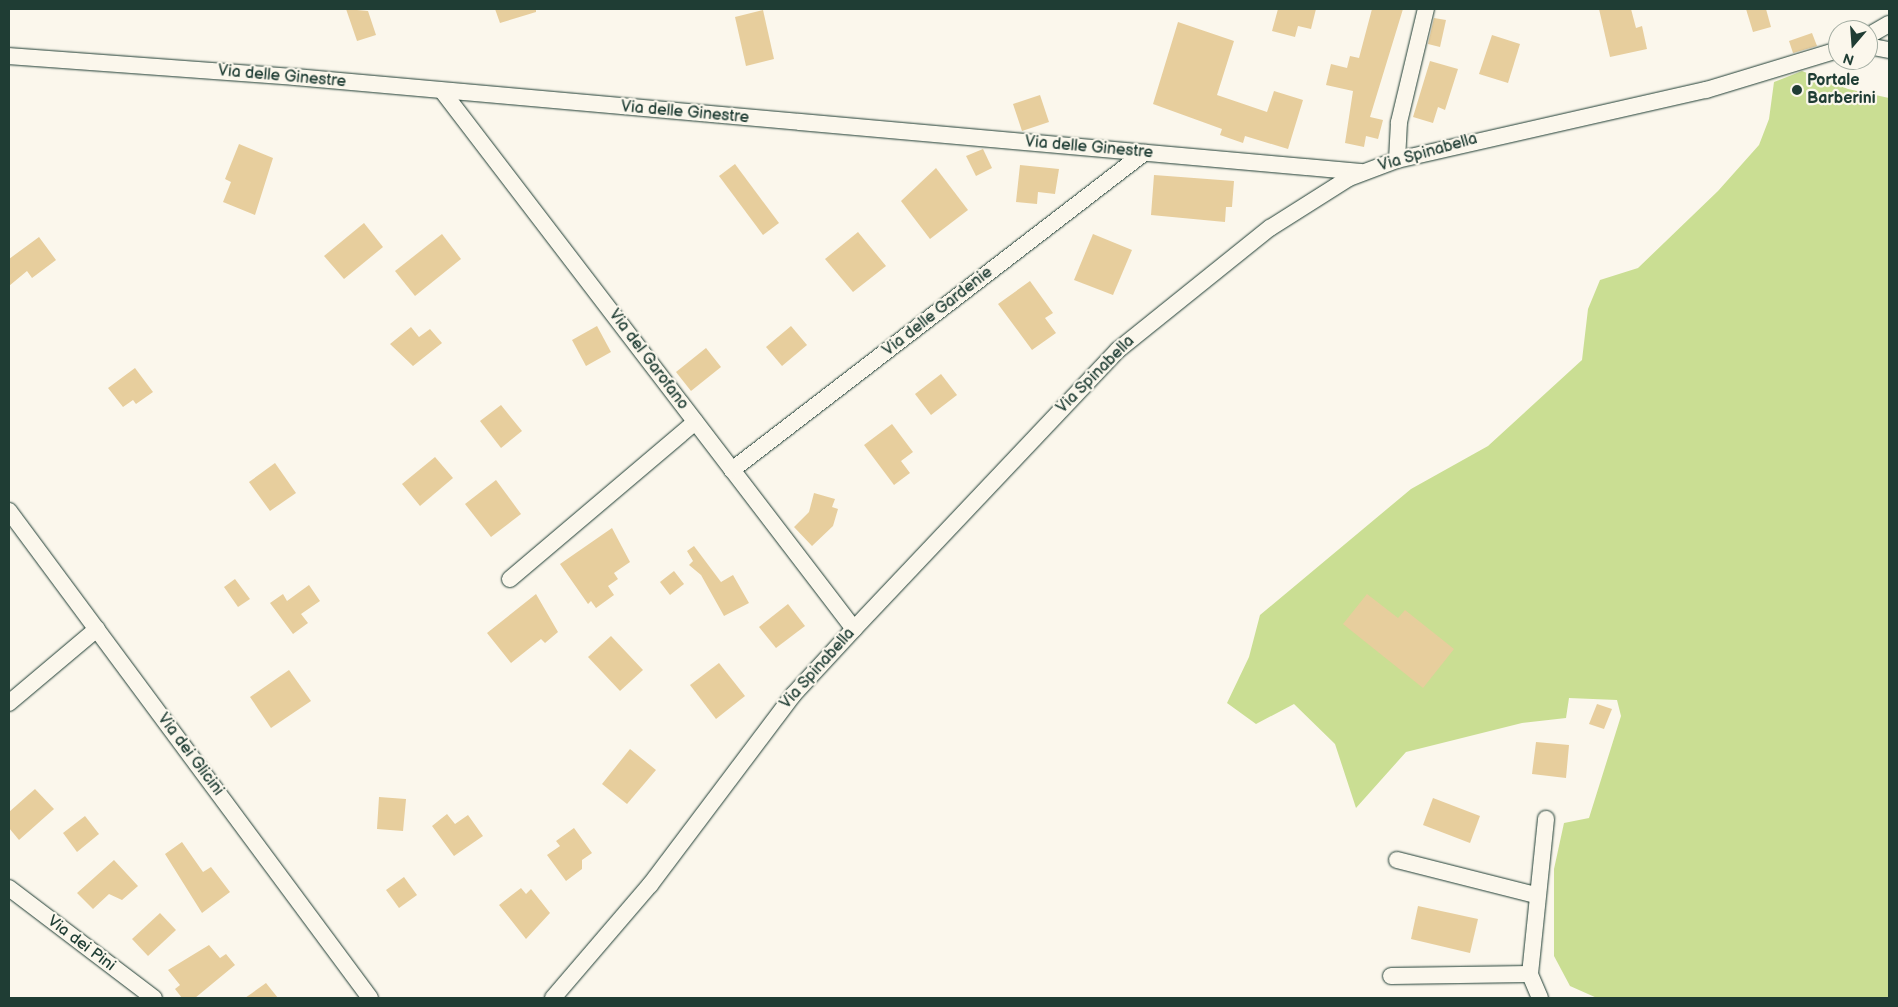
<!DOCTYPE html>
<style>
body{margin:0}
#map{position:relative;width:1898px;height:1007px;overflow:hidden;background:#fbf7ec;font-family:"Balsamiq Sans",sans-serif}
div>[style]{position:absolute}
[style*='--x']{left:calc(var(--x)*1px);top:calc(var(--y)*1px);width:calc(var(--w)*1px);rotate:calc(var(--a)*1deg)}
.green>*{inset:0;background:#cade93}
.building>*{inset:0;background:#e7ce9d}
.roads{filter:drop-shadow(0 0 1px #1f3d34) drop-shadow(0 0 1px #1f3d34)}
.minor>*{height:16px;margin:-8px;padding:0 8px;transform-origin:8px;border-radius:8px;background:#fbf7ec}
.dots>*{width:14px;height:14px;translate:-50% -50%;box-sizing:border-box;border:2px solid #fbf7ec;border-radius:50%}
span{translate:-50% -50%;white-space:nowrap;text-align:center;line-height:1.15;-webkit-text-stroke:4.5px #fbf7ec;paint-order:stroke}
.street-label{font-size:16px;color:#1f3d34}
.poi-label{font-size:16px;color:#1f3d34;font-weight:700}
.left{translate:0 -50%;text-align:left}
.frame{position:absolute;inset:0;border:10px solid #1f3d34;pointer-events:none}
.north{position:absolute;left:1828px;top:20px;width:50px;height:50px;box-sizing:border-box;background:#fbf7ec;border:1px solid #a3ada2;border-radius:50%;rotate:198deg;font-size:14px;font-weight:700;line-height:20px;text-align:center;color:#1f3d34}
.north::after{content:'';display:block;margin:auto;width:18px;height:22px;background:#1f3d34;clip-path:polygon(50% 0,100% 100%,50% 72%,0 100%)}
</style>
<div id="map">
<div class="green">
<div style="clip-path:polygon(1802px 71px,1848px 89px,1889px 98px,1889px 997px,1597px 998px,1570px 986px,1554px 956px,1554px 869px,1564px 823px,1589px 818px,1621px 716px,1617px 700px,1569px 698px,1566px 718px,1522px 723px,1406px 752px,1356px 808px,1335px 744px,1294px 704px,1256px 724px,1227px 703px,1249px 657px,1260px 615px,1411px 489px,1488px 446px,1582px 360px,1588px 309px,1600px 280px,1638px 268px,1718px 191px,1759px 145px,1769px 119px,1774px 82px)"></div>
</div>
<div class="building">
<div style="clip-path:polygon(346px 9px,368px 11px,376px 35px,357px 41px)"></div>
<div style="clip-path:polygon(495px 9px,536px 9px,536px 12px,500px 23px)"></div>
<div style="clip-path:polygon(1278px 9px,1316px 9px,1311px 29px,1298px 26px,1295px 37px,1272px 31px)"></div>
<div style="clip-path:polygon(1372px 9px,1403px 9px,1370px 117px,1383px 120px,1378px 139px,1366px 136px,1364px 147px,1345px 143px,1353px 91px,1326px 85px,1331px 64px,1347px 68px,1350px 56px,1359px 58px)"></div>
<div style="clip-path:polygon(1599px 9px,1631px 9px,1636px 28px,1642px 26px,1647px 49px,1610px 57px)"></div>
<div style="clip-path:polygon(1746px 9px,1766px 9px,1771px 27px,1753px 32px)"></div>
<div style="clip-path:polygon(763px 10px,774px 59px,746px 66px,735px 17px)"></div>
<div style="clip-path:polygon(1434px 18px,1446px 20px,1440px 47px,1428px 44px)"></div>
<div style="clip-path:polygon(1178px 22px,1234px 41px,1217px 95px,1267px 112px,1274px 91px,1303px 100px,1288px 149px,1245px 136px,1243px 143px,1220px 135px,1222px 129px,1153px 104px)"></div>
<div style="clip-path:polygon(1812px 33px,1817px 46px,1793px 53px,1789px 41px)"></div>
<div style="clip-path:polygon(1492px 35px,1520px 44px,1508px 83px,1479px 74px)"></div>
<div style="clip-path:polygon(1430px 61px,1458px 69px,1445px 110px,1438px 107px,1433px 123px,1413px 117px)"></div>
<div style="clip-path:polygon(1040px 95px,1049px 122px,1022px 131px,1013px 104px)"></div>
<div style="clip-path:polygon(239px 144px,273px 158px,255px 215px,223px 202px,231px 182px,225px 179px)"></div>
<div style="clip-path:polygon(983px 149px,992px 168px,976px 176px,966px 156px)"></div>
<div style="clip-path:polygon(735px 164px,779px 223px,763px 235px,719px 176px)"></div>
<div style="clip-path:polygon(1020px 165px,1059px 169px,1055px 194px,1038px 192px,1037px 204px,1016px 202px)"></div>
<div style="clip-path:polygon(936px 168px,968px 210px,930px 239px,901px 201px)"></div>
<div style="clip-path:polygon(1154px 175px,1234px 181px,1232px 207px,1226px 207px,1225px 222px,1151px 215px)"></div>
<div style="clip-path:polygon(364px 223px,383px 247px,344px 279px,324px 256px)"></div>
<div style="clip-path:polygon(858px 232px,886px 266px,853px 292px,825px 259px)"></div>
<div style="clip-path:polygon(442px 234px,461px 259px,415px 296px,395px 271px)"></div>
<div style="clip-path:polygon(1093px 234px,1132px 250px,1113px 295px,1074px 280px)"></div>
<div style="clip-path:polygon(39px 237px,56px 260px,32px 278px,27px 271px,9px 286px,9px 259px)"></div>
<div style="clip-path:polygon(1030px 281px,1053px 313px,1045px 318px,1056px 333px,1032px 350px,998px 304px)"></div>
<div style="clip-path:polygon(597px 326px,611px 352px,586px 366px,572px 340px)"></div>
<div style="clip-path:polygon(791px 326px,807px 345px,782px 366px,766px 347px)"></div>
<div style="clip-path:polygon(411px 327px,419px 337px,430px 329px,442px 343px,413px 366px,390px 344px)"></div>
<div style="clip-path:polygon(706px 348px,721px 367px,691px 391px,676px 372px)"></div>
<div style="clip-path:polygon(135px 368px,153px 392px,136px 404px,133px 400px,123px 407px,108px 388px)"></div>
<div style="clip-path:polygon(941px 374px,957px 395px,931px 415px,915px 394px)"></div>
<div style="clip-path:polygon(501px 405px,522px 431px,501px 448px,480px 421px)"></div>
<div style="clip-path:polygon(892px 424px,913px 452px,901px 461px,910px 473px,894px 485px,864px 445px)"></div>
<div style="clip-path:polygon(435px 457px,453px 478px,420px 506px,402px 484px)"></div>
<div style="clip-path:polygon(275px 463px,296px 493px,270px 511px,249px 482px)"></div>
<div style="clip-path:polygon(496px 480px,521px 514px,491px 537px,465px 504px)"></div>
<div style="clip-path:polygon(814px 493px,835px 499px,832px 507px,838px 509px,833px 526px,812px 546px,794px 527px,809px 512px)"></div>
<div style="clip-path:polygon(612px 528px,630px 562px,614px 573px,618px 579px,608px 586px,614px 595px,596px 608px,591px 601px,588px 604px,560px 564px)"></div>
<div style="clip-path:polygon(694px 546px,721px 582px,733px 575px,749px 603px,724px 616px,701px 575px,689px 565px,693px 561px,687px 551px)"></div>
<div style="clip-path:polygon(674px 571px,684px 584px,670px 595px,660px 582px)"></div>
<div style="clip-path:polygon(235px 579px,250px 599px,238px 607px,224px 587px)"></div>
<div style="clip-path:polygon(309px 585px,320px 601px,301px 614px,308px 623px,293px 634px,270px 603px,283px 594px,287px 601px)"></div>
<div style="clip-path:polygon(536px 594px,558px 632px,545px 643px,541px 639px,511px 663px,487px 633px)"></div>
<div style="clip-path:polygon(1367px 594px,1398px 618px,1405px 610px,1454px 649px,1423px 688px,1343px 624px)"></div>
<div style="clip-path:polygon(788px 604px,805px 626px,776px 648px,759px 627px)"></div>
<div style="clip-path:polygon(611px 636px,643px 670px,620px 691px,588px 657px)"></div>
<div style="clip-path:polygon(719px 663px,745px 696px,716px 719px,690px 685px)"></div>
<div style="clip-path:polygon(289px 670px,311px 701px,271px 728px,250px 697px)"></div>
<div style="clip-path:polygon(1597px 704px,1612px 709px,1604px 729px,1589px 724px)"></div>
<div style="clip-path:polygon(1536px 742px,1569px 745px,1566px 778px,1532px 774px)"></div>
<div style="clip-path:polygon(630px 749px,656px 770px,627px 804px,602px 784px)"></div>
<div style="clip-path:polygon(35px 789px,54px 809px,19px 840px,9px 828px,9px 812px)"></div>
<div style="clip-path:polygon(379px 797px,406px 799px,403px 831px,377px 829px)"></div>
<div style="clip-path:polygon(1433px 798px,1480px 816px,1470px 843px,1423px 825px)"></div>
<div style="clip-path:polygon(447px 814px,455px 824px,468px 815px,483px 836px,454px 856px,432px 826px)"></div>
<div style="clip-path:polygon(85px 816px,99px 834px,77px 852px,63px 833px)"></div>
<div style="clip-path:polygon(574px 828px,592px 853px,582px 860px,582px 869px,566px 881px,547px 855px,560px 846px,556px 841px)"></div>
<div style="clip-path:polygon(182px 842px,203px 872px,211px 867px,230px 892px,202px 913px,165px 854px)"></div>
<div style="clip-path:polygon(114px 860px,138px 886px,122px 900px,109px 894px,93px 909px,77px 893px)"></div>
<div style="clip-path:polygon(404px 877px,417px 895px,399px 908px,386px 890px)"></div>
<div style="clip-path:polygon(521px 888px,526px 894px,531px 889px,550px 913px,526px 939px,499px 905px)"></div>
<div style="clip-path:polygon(1418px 906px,1478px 919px,1470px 953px,1411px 939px)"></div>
<div style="clip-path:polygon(160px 913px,176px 930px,148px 956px,132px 939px)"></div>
<div style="clip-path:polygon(209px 945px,220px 958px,226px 954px,235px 965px,195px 998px,182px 998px,175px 989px,180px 985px,168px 970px)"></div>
<div style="clip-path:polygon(266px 983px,278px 998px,245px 998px)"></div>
</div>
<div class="roads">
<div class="minor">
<div style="--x:1868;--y:36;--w:24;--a:-30"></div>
<div style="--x:1868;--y:46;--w:21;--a:11"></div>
<div style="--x:9;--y:56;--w:287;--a:4.2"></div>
<div style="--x:295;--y:77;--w:1070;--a:5.09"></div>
<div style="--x:443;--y:92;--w:676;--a:52.57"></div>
<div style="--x:1397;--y:160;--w:38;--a:-87"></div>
<div style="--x:1399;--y:122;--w:116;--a:-76.6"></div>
<div style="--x:732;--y:470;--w:520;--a:-37.58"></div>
<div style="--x:9;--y:511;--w:606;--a:53.45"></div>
<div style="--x:510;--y:579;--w:243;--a:-40.3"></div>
<div style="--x:9;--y:703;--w:115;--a:-40.1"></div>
<div style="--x:1397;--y:860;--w:142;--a:14.2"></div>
<div style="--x:9;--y:888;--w:182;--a:37.2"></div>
<div style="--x:1391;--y:976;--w:139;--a:-0.8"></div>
<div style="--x:553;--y:998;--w:149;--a:-49.4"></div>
<div style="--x:650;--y:885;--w:238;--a:-53"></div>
<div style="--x:793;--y:695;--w:90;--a:-47.3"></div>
<div style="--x:854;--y:629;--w:384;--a:-46.6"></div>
<div style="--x:1118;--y:350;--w:195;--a:-38.8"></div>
<div style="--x:1270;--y:228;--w:93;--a:-32.3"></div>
<div style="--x:1349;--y:178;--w:51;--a:-20.6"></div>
<div style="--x:1397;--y:160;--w:317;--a:-12.8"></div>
<div style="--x:1706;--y:90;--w:138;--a:-16.9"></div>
<div style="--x:1540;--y:998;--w:26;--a:-113"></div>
<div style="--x:1530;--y:974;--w:156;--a:-84.1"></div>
</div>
</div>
<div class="dots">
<div style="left:1797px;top:90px;background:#1f3d34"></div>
</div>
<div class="street-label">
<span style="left:282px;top:77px;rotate:5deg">Via delle Ginestre</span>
<span style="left:685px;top:113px;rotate:5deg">Via delle Ginestre</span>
<span style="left:1089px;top:148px;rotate:5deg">Via delle Ginestre</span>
<span style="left:1428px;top:153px;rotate:-16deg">Via Spinabella</span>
<span style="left:938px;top:312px;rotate:-38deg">Via delle Gardenie</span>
<span style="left:648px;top:360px;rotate:53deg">Via del Garofano</span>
<span style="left:1096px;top:375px;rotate:-45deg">Via Spinabella</span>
<span style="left:818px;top:669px;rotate:-48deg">Via Spinabella</span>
<span style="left:190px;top:755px;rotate:53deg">Via dei Glicini</span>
<span style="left:81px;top:944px;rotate:37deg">Via dei Pini</span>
</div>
<div class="poi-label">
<span class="left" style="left:1807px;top:90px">Portale<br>Barberini</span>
</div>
<div class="frame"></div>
<div class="north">N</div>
</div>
